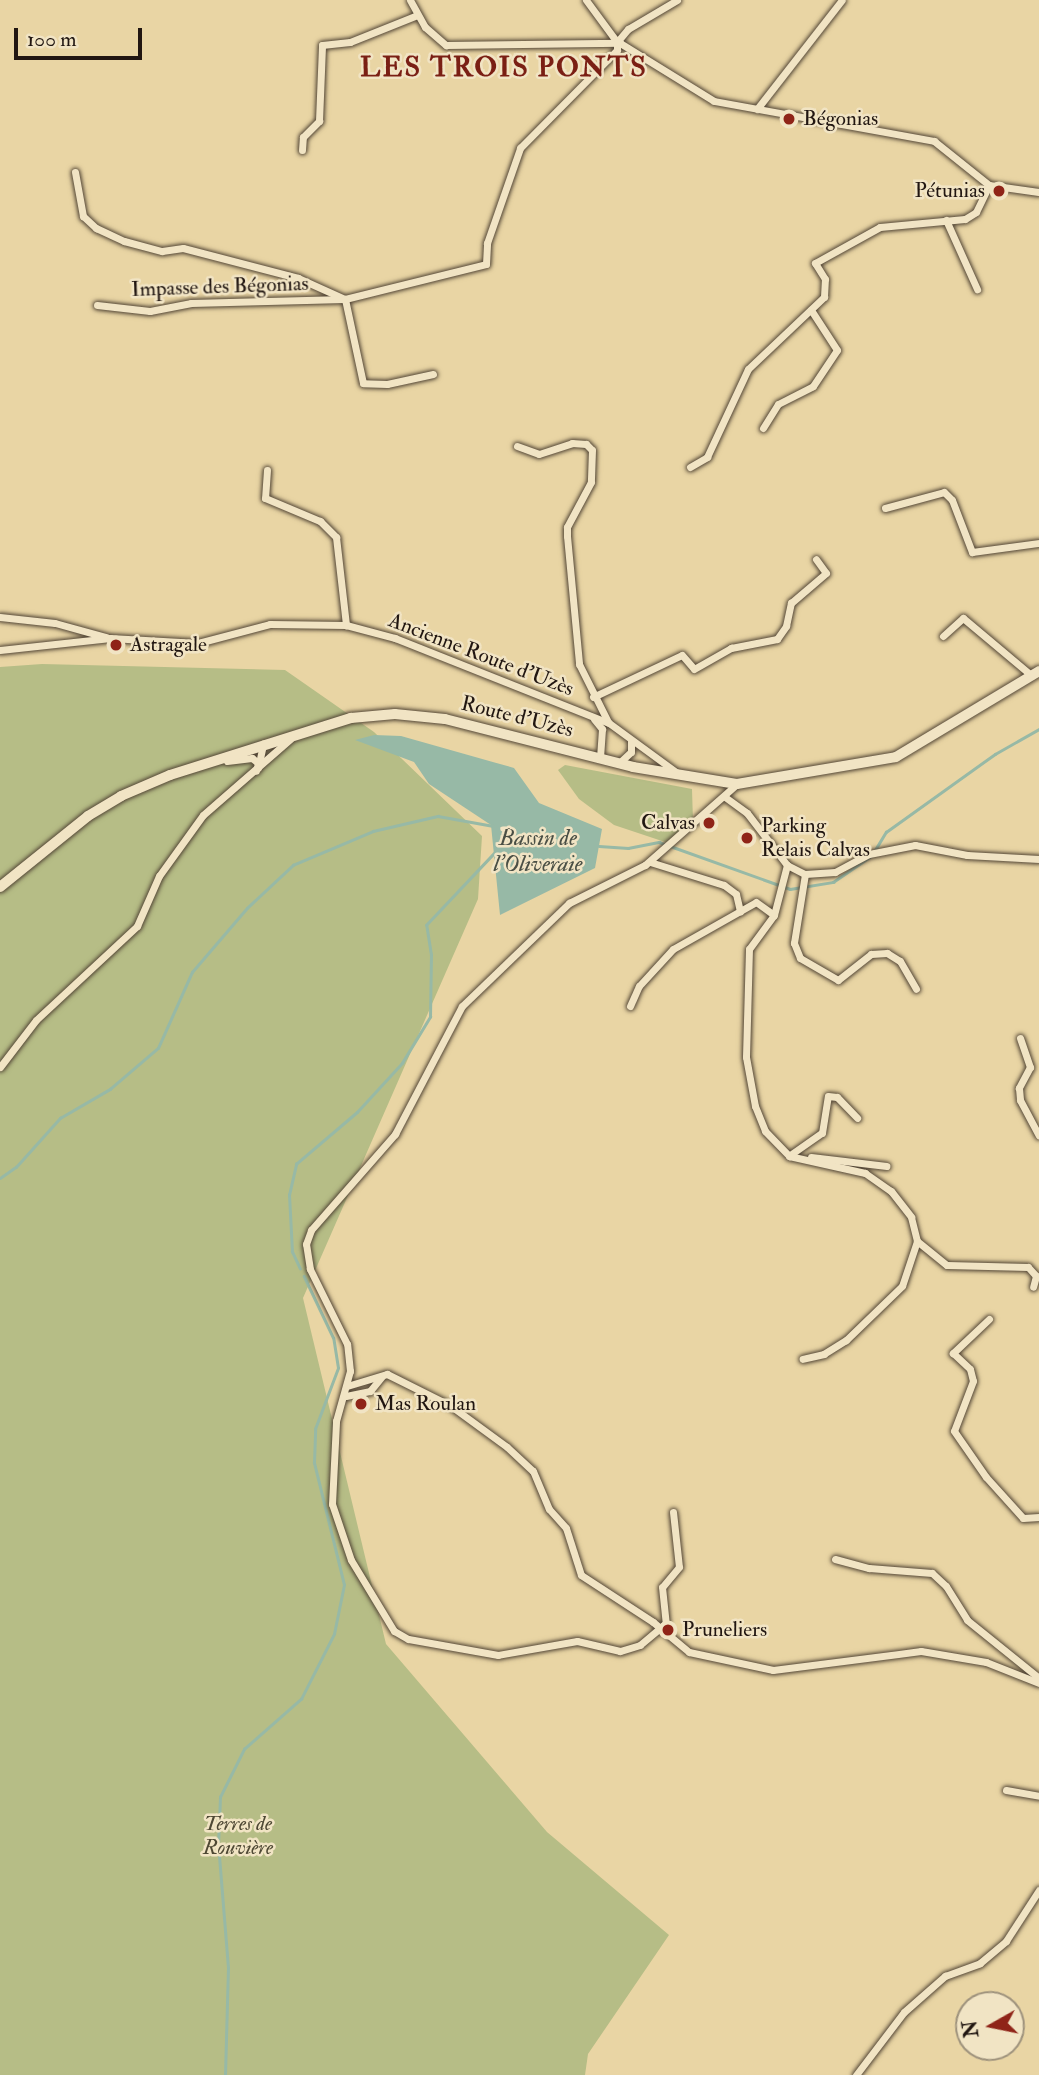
<!DOCTYPE html>
<meta charset="utf-8">
<style>
body{margin:0}
#map{position:relative;width:1039px;height:2075px;overflow:hidden;background:#e9d5a4;font-family:"IM FELL Double Pica",serif}
div>[style]{position:absolute}
[style*='--x']{left:calc(var(--x)*1px);top:calc(var(--y)*1px);width:calc(var(--w)*1px);rotate:calc(var(--a)*1deg)}
.green>*{inset:0;background:#b6bd86}
.water>*{inset:0;background:#97b9a6}
.stream>*{height:2.5px;margin:-1.25px;padding:0 1.25px;transform-origin:1.25px;border-radius:1.25px;background:#97b9a6}
.roads{filter:drop-shadow(0 0 2px #534636) drop-shadow(0 0 2px #534636)}
.minor>*{height:7px;margin:-3.5px;padding:0 3.5px;transform-origin:3.5px;border-radius:3.5px;background:#f1e4c4}
.secondary>*{height:10px;margin:-5px;padding:0 5px;transform-origin:5px;border-radius:5px;background:#f1e4c4}
.dots>*{width:19px;height:19px;translate:-50% -50%;box-sizing:border-box;border:4px solid #f1e4c4;border-radius:50%}
span{translate:-50% -50%;white-space:nowrap;text-align:center;line-height:1.15;-webkit-text-stroke:5px #f1e4c4;paint-order:stroke}
.poi-label{font-size:21px;color:#211611}
.left{translate:0 -50%;text-align:left}
.right{translate:-100% -50%;text-align:right}
.street-label{font-size:21px;color:#211611}
.park-label{font-size:21px;color:#4e4834;font-style:italic}
.water-label{font-size:23px;color:#4a4f45;font-style:italic}
.district-label{font-size:28px;color:#7a1f14;font-weight:700;letter-spacing:2px}
.north{position:absolute;left:955px;top:1991px;width:70px;height:70px;box-sizing:border-box;background:#f1e4c4;border:2px solid #9e927c;border-radius:50%;rotate:261deg;font-size:19px;font-weight:700;line-height:28px;text-align:center;color:#211611}
.north::after{content:'';display:block;margin:auto;width:24px;height:32px;background:#8f2418;clip-path:polygon(50% 0,100% 100%,50% 72%,0 100%)}
.scale{position:absolute;left:14px;top:28px;width:128px;height:32px;box-sizing:border-box;border:4px solid #211611;border-top:0;padding-left:9px;font-size:21px;line-height:24px;white-space:nowrap;color:#211611;-webkit-text-stroke:5px #f1e4c4;paint-order:stroke}
</style>
<div id="map">
<div class="green">
<div style="clip-path:polygon(42px 664px,285px 670px,374px 732px,482px 836px,478px 899px,303px 1298px,386px 1644px,547px 1832px,669px 1935px,588px 2054px,585px 2075px,0 2075px,0 667px)"></div>
<div style="clip-path:polygon(565px 765px,692px 789px,693px 822px,668px 843px,614px 825px,579px 799px,558px 770px)"></div>
</div>
<div class="water">
<div style="clip-path:polygon(374px 735px,401px 736px,514px 768px,539px 803px,602px 829px,595px 868px,500px 915px,491px 825px,429px 784px,414px 762px,355px 740px)"></div>
</div>
<div class="stream">
<div style="--x:599;--y:846;--w:29;--a:4"></div>
<div style="--x:628;--y:848;--w:32;--a:-11"></div>
<div style="--x:659;--y:842;--w:139;--a:19.7"></div>
<div style="--x:790;--y:889;--w:44;--a:-9.2"></div>
<div style="--x:833;--y:882;--w:46;--a:-34.4"></div>
<div style="--x:875;--y:850;--w:21;--a:-59"></div>
<div style="--x:886;--y:832;--w:134;--a:-35.6"></div>
<div style="--x:995;--y:754;--w:51;--a:-29.6"></div>
<div style="--x:0;--y:1178;--w:19;--a:-35"></div>
<div style="--x:16;--y:1167;--w:66;--a:-48.1"></div>
<div style="--x:60;--y:1118;--w:58;--a:-30.1"></div>
<div style="--x:110;--y:1089;--w:63;--a:-40.5"></div>
<div style="--x:158;--y:1048;--w:83;--a:-65.9"></div>
<div style="--x:192;--y:972;--w:84;--a:-49.3"></div>
<div style="--x:247;--y:908;--w:63;--a:-43.1"></div>
<div style="--x:293;--y:865;--w:87;--a:-23"></div>
<div style="--x:373;--y:831;--w:67;--a:-13"></div>
<div style="--x:438;--y:816;--w:56;--a:10.3"></div>
<div style="--x:300;--y:1269;--w:19;--a:-115"></div>
<div style="--x:292;--y:1252;--w:57;--a:-93"></div>
<div style="--x:289;--y:1195;--w:32;--a:-77"></div>
<div style="--x:296;--y:1164;--w:80;--a:-40.4"></div>
<div style="--x:357;--y:1112;--w:67;--a:-47.4"></div>
<div style="--x:402;--y:1063;--w:54;--a:-58.7"></div>
<div style="--x:430;--y:1017;--w:62;--a:-89.1"></div>
<div style="--x:431;--y:955;--w:30;--a:-99"></div>
<div style="--x:426;--y:925;--w:100;--a:-46.6"></div>
<div style="--x:225;--y:2075;--w:107;--a:-88.4"></div>
<div style="--x:228;--y:1968;--w:123;--a:-94.6"></div>
<div style="--x:218;--y:1845;--w:48;--a:-87.6"></div>
<div style="--x:220;--y:1797;--w:54;--a:-63.4"></div>
<div style="--x:244;--y:1749;--w:76;--a:-41.3"></div>
<div style="--x:301;--y:1699;--w:73;--a:-63.1"></div>
<div style="--x:334;--y:1634;--w:50;--a:-78.5"></div>
<div style="--x:344;--y:1585;--w:126;--a:-103.8"></div>
<div style="--x:314;--y:1463;--w:34;--a:-88"></div>
<div style="--x:315;--y:1429;--w:65;--a:-69.3"></div>
<div style="--x:338;--y:1368;--w:30;--a:-99"></div>
<div style="--x:333;--y:1338;--w:68;--a:-115.4"></div>
</div>
<div class="roads">
<div class="minor">
<div style="--x:410;--y:0;--w:31;--a:61"></div>
<div style="--x:425;--y:27;--w:28;--a:41"></div>
<div style="--x:446;--y:45;--w:174;--a:-0.7"></div>
<div style="--x:620;--y:43;--w:110;--a:31.7"></div>
<div style="--x:714;--y:101;--w:224;--a:10.3"></div>
<div style="--x:934;--y:141;--w:70;--a:38.7"></div>
<div style="--x:989;--y:185;--w:50;--a:8"></div>
<div style="--x:586;--y:0;--w:52;--a:53.6"></div>
<div style="--x:757;--y:109;--w:138;--a:-52.1"></div>
<div style="--x:302;--y:150;--w:13;--a:-86"></div>
<div style="--x:303;--y:137;--w:23;--a:-45"></div>
<div style="--x:319;--y:121;--w:76;--a:-87.7"></div>
<div style="--x:322;--y:45;--w:28;--a:-6"></div>
<div style="--x:350;--y:42;--w:72;--a:-21.9"></div>
<div style="--x:75;--y:172;--w:45;--a:79.7"></div>
<div style="--x:83;--y:216;--w:18;--a:43"></div>
<div style="--x:96;--y:228;--w:31;--a:25"></div>
<div style="--x:124;--y:241;--w:39;--a:15"></div>
<div style="--x:162;--y:251;--w:21;--a:-8"></div>
<div style="--x:183;--y:248;--w:119;--a:14.6"></div>
<div style="--x:298;--y:278;--w:51;--a:24.1"></div>
<div style="--x:946;--y:220;--w:76;--a:65.8"></div>
<div style="--x:97;--y:305;--w:53;--a:6.5"></div>
<div style="--x:150;--y:311;--w:42;--a:-11"></div>
<div style="--x:191;--y:303;--w:153;--a:-1.5"></div>
<div style="--x:433;--y:374;--w:47;--a:167.7"></div>
<div style="--x:387;--y:384;--w:24;--a:-178"></div>
<div style="--x:363;--y:383;--w:86;--a:-102.1"></div>
<div style="--x:345;--y:299;--w:145;--a:-13.9"></div>
<div style="--x:486;--y:264;--w:21;--a:-87"></div>
<div style="--x:487;--y:243;--w:101;--a:-70.8"></div>
<div style="--x:520;--y:148;--w:138;--a:-45.3"></div>
<div style="--x:617;--y:50;--w:8;--a:-90"></div>
<div style="--x:617;--y:42;--w:17;--a:-50"></div>
<div style="--x:628;--y:29;--w:57;--a:-30.6"></div>
<div style="--x:763;--y:428;--w:28;--a:-58"></div>
<div style="--x:778;--y:404;--w:39;--a:-27"></div>
<div style="--x:813;--y:386;--w:43;--a:-56.3"></div>
<div style="--x:837;--y:350;--w:48;--a:-123"></div>
<div style="--x:517;--y:446;--w:23;--a:20"></div>
<div style="--x:539;--y:454;--w:35;--a:-18"></div>
<div style="--x:572;--y:443;--w:14;--a:4"></div>
<div style="--x:586;--y:444;--w:8;--a:45"></div>
<div style="--x:592;--y:450;--w:32;--a:92"></div>
<div style="--x:591;--y:482;--w:51;--a:118.1"></div>
<div style="--x:567;--y:527;--w:9;--a:90"></div>
<div style="--x:567;--y:536;--w:129;--a:84.6"></div>
<div style="--x:579;--y:664;--w:65;--a:63.4"></div>
<div style="--x:690;--y:467;--w:20;--a:-30"></div>
<div style="--x:707;--y:457;--w:97;--a:-65"></div>
<div style="--x:748;--y:369;--w:105;--a:-43.5"></div>
<div style="--x:824;--y:297;--w:18;--a:-87"></div>
<div style="--x:825;--y:279;--w:19;--a:-122"></div>
<div style="--x:815;--y:263;--w:74;--a:-29"></div>
<div style="--x:880;--y:227;--w:85;--a:-5.4"></div>
<div style="--x:965;--y:219;--w:13;--a:-32"></div>
<div style="--x:976;--y:212;--w:30;--a:-64"></div>
<div style="--x:267;--y:470;--w:28;--a:94"></div>
<div style="--x:265;--y:498;--w:60;--a:22.7"></div>
<div style="--x:320;--y:521;--w:23;--a:45"></div>
<div style="--x:336;--y:537;--w:89;--a:83.5"></div>
<div style="--x:885;--y:508;--w:61;--a:-15.2"></div>
<div style="--x:944;--y:492;--w:11;--a:45"></div>
<div style="--x:952;--y:500;--w:56;--a:69"></div>
<div style="--x:972;--y:552;--w:68;--a:-7.7"></div>
<div style="--x:0;--y:617;--w:55;--a:6.2"></div>
<div style="--x:55;--y:623;--w:53;--a:15.4"></div>
<div style="--x:943;--y:636;--w:27;--a:-42"></div>
<div style="--x:963;--y:618;--w:90;--a:40"></div>
<div style="--x:0;--y:650;--w:111;--a:-6.2"></div>
<div style="--x:110;--y:638;--w:88;--a:3.3"></div>
<div style="--x:198;--y:643;--w:74;--a:-14.8"></div>
<div style="--x:270;--y:624;--w:76;--a:0.8"></div>
<div style="--x:346;--y:625;--w:51;--a:14.9"></div>
<div style="--x:395;--y:638;--w:230;--a:21.7"></div>
<div style="--x:609;--y:723;--w:83;--a:36.2"></div>
<div style="--x:593;--y:697;--w:98;--a:-25.3"></div>
<div style="--x:682;--y:655;--w:18;--a:49"></div>
<div style="--x:694;--y:669;--w:43;--a:-29.6"></div>
<div style="--x:731;--y:648;--w:47;--a:-11.1"></div>
<div style="--x:777;--y:639;--w:16;--a:-55"></div>
<div style="--x:786;--y:626;--w:24;--a:-78"></div>
<div style="--x:791;--y:603;--w:46;--a:-40.6"></div>
<div style="--x:826;--y:573;--w:17;--a:-126"></div>
<div style="--x:594;--y:719;--w:13;--a:51"></div>
<div style="--x:602;--y:729;--w:29;--a:94"></div>
<div style="--x:227;--y:761;--w:25;--a:-7"></div>
<div style="--x:252;--y:758;--w:8;--a:40"></div>
<div style="--x:258;--y:763;--w:8;--a:104"></div>
<div style="--x:619;--y:763;--w:16;--a:-43"></div>
<div style="--x:631;--y:752;--w:11;--a:-90"></div>
<div style="--x:258;--y:768;--w:25;--a:-78"></div>
<div style="--x:725;--y:797;--w:27;--a:36"></div>
<div style="--x:747;--y:813;--w:66;--a:52.4"></div>
<div style="--x:787;--y:865;--w:20;--a:27"></div>
<div style="--x:805;--y:874;--w:30;--a:-4"></div>
<div style="--x:835;--y:872;--w:38;--a:-28"></div>
<div style="--x:869;--y:854;--w:47;--a:-11.1"></div>
<div style="--x:915;--y:845;--w:53;--a:10.9"></div>
<div style="--x:967;--y:855;--w:72;--a:3.2"></div>
<div style="--x:650;--y:862;--w:77;--a:17.3"></div>
<div style="--x:724;--y:885;--w:15;--a:37"></div>
<div style="--x:736;--y:894;--w:18;--a:77"></div>
<div style="--x:787;--y:865;--w:52;--a:104.6"></div>
<div style="--x:774;--y:915;--w:42;--a:126.3"></div>
<div style="--x:749;--y:949;--w:108;--a:91.6"></div>
<div style="--x:746;--y:1057;--w:50;--a:79.6"></div>
<div style="--x:755;--y:1106;--w:27;--a:68"></div>
<div style="--x:765;--y:1131;--w:35;--a:46"></div>
<div style="--x:789;--y:1156;--w:78;--a:12.6"></div>
<div style="--x:865;--y:1173;--w:32;--a:35"></div>
<div style="--x:891;--y:1191;--w:33;--a:52"></div>
<div style="--x:911;--y:1217;--w:25;--a:76"></div>
<div style="--x:917;--y:1241;--w:47;--a:108.4"></div>
<div style="--x:902;--y:1286;--w:78;--a:136"></div>
<div style="--x:846;--y:1340;--w:26;--a:148"></div>
<div style="--x:824;--y:1354;--w:22;--a:167"></div>
<div style="--x:805;--y:874;--w:70;--a:99.1"></div>
<div style="--x:794;--y:943;--w:16;--a:68"></div>
<div style="--x:800;--y:958;--w:44;--a:30.1"></div>
<div style="--x:838;--y:980;--w:42;--a:-38.2"></div>
<div style="--x:871;--y:954;--w:16;--a:-4"></div>
<div style="--x:887;--y:953;--w:15;--a:32"></div>
<div style="--x:900;--y:961;--w:32;--a:60"></div>
<div style="--x:630;--y:1006;--w:22;--a:-66"></div>
<div style="--x:639;--y:986;--w:50;--a:-47.4"></div>
<div style="--x:673;--y:949;--w:95;--a:-29.5"></div>
<div style="--x:756;--y:902;--w:22;--a:36"></div>
<div style="--x:1020;--y:1038;--w:31;--a:71"></div>
<div style="--x:1030;--y:1067;--w:24;--a:118"></div>
<div style="--x:1019;--y:1088;--w:12;--a:85"></div>
<div style="--x:1020;--y:1100;--w:40;--a:62"></div>
<div style="--x:0;--y:1067;--w:59;--a:-52.5"></div>
<div style="--x:36;--y:1020;--w:138;--a:-42.9"></div>
<div style="--x:137;--y:926;--w:55;--a:-66.3"></div>
<div style="--x:159;--y:876;--w:75;--a:-54.2"></div>
<div style="--x:203;--y:815;--w:116;--a:-41.1"></div>
<div style="--x:790;--y:1155;--w:39;--a:-35"></div>
<div style="--x:822;--y:1133;--w:37;--a:-81"></div>
<div style="--x:828;--y:1096;--w:9;--a:6"></div>
<div style="--x:837;--y:1097;--w:29;--a:46"></div>
<div style="--x:811;--y:1157;--w:76;--a:6.8"></div>
<div style="--x:917;--y:1241;--w:38;--a:39"></div>
<div style="--x:947;--y:1265;--w:81;--a:1.4"></div>
<div style="--x:1028;--y:1267;--w:12;--a:48"></div>
<div style="--x:1036;--y:1276;--w:11;--a:105"></div>
<div style="--x:989;--y:1319;--w:50;--a:136.6"></div>
<div style="--x:953;--y:1353;--w:23;--a:43"></div>
<div style="--x:970;--y:1369;--w:12;--a:76"></div>
<div style="--x:973;--y:1381;--w:53;--a:110.8"></div>
<div style="--x:954;--y:1431;--w:56;--a:55.2"></div>
<div style="--x:986;--y:1477;--w:55;--a:47.9"></div>
<div style="--x:1023;--y:1518;--w:16;--a:-4"></div>
<div style="--x:347;--y:1386;--w:42;--a:-16.7"></div>
<div style="--x:387;--y:1374;--w:72;--a:26.6"></div>
<div style="--x:451;--y:1406;--w:69;--a:36.2"></div>
<div style="--x:507;--y:1447;--w:35;--a:43"></div>
<div style="--x:533;--y:1471;--w:41;--a:67.2"></div>
<div style="--x:549;--y:1509;--w:25;--a:48"></div>
<div style="--x:566;--y:1528;--w:49;--a:72.3"></div>
<div style="--x:581;--y:1575;--w:86;--a:33.1"></div>
<div style="--x:653;--y:1622;--w:47;--a:39.8"></div>
<div style="--x:689;--y:1652;--w:86;--a:12.1"></div>
<div style="--x:773;--y:1670;--w:149;--a:-7.3"></div>
<div style="--x:921;--y:1651;--w:66;--a:9.6"></div>
<div style="--x:986;--y:1662;--w:57;--a:21.6"></div>
<div style="--x:346;--y:1396;--w:25;--a:-12"></div>
<div style="--x:370;--y:1391;--w:19;--a:-51"></div>
<div style="--x:673;--y:1512;--w:55;--a:83.8"></div>
<div style="--x:679;--y:1567;--w:26;--a:130"></div>
<div style="--x:662;--y:1587;--w:36;--a:84"></div>
<div style="--x:666;--y:1623;--w:34;--a:140"></div>
<div style="--x:640;--y:1645;--w:21;--a:163"></div>
<div style="--x:620;--y:1651;--w:44;--a:-166.9"></div>
<div style="--x:577;--y:1641;--w:80;--a:170"></div>
<div style="--x:498;--y:1655;--w:91;--a:-169.9"></div>
<div style="--x:408;--y:1639;--w:16;--a:-150"></div>
<div style="--x:394;--y:1631;--w:83;--a:-121.2"></div>
<div style="--x:351;--y:1560;--w:59;--a:-108.7"></div>
<div style="--x:332;--y:1504;--w:83;--a:-87.2"></div>
<div style="--x:336;--y:1421;--w:52;--a:-74.4"></div>
<div style="--x:350;--y:1371;--w:27;--a:-96"></div>
<div style="--x:347;--y:1344;--w:84;--a:-116.3"></div>
<div style="--x:310;--y:1269;--w:25;--a:-99"></div>
<div style="--x:306;--y:1244;--w:15;--a:-70"></div>
<div style="--x:311;--y:1230;--w:128;--a:-48.8"></div>
<div style="--x:395;--y:1134;--w:144;--a:-62.4"></div>
<div style="--x:462;--y:1006;--w:149;--a:-43.9"></div>
<div style="--x:569;--y:903;--w:85;--a:-26.6"></div>
<div style="--x:645;--y:865;--w:123;--a:-41.4"></div>
<div style="--x:835;--y:1559;--w:35;--a:15"></div>
<div style="--x:869;--y:1568;--w:63;--a:4.5"></div>
<div style="--x:932;--y:1573;--w:19;--a:43"></div>
<div style="--x:946;--y:1586;--w:40;--a:58"></div>
<div style="--x:967;--y:1620;--w:92;--a:38.9"></div>
<div style="--x:1006;--y:1790;--w:34;--a:10"></div>
<div style="--x:856;--y:2075;--w:79;--a:-52.7"></div>
<div style="--x:904;--y:2012;--w:55;--a:-41.3"></div>
<div style="--x:945;--y:1976;--w:37;--a:-20"></div>
<div style="--x:980;--y:1963;--w:34;--a:-40"></div>
<div style="--x:1006;--y:1941;--w:61;--a:-57.1"></div>
</div>
<div class="secondary">
<div style="--x:0;--y:887;--w:113;--a:-38.9"></div>
<div style="--x:88;--y:816;--w:39;--a:-31"></div>
<div style="--x:121;--y:796;--w:53;--a:-23.2"></div>
<div style="--x:170;--y:775;--w:190;--a:-17.5"></div>
<div style="--x:351;--y:718;--w:44;--a:-5.2"></div>
<div style="--x:395;--y:714;--w:50;--a:5.7"></div>
<div style="--x:445;--y:719;--w:194;--a:14.3"></div>
<div style="--x:633;--y:767;--w:105;--a:9.3"></div>
<div style="--x:737;--y:784;--w:161;--a:-9.6"></div>
<div style="--x:896;--y:757;--w:167;--a:-31"></div>
</div>
</div>
<div class="dots">
<div style="left:789px;top:119px;background:#8f2418"></div>
<div style="left:999px;top:191px;background:#8f2418"></div>
<div style="left:116px;top:645px;background:#8f2418"></div>
<div style="left:709px;top:823px;background:#8f2418"></div>
<div style="left:747px;top:838px;background:#8f2418"></div>
<div style="left:361px;top:1404px;background:#8f2418"></div>
<div style="left:668px;top:1630px;background:#8f2418"></div>
</div>
<div class="poi-label">
<span class="left" style="left:803px;top:119px">Bégonias</span>
<span class="right" style="left:985px;top:191px">Pétunias</span>
<span class="left" style="left:130px;top:645px">Astragale</span>
<span class="right" style="left:695px;top:823px">Calvas</span>
<span class="left" style="left:761px;top:838px">Parking<br>Relais Calvas</span>
<span class="left" style="left:375px;top:1404px">Mas Roulan</span>
<span class="left" style="left:682px;top:1630px">Pruneliers</span>
</div>
<div class="street-label">
<span style="left:220px;top:287px;rotate:-2deg">Impasse des Bégonias</span>
<span style="left:481px;top:655px;rotate:21deg">Ancienne Route d'Uzès</span>
<span style="left:517px;top:717px;rotate:14deg">Route d'Uzès</span>
</div>
<div class="park-label">
<span style="left:238px;top:1836px">Terres de<br>Rouvière</span>
</div>
<div class="water-label">
<span style="left:538px;top:851px">Bassin de<br>l'Oliveraie</span>
</div>
<div class="district-label">
<span style="left:504px;top:68px">LES TROIS PONTS</span>
</div>
<div class="north">N</div>
<div class="scale">100 m</div>
</div>
